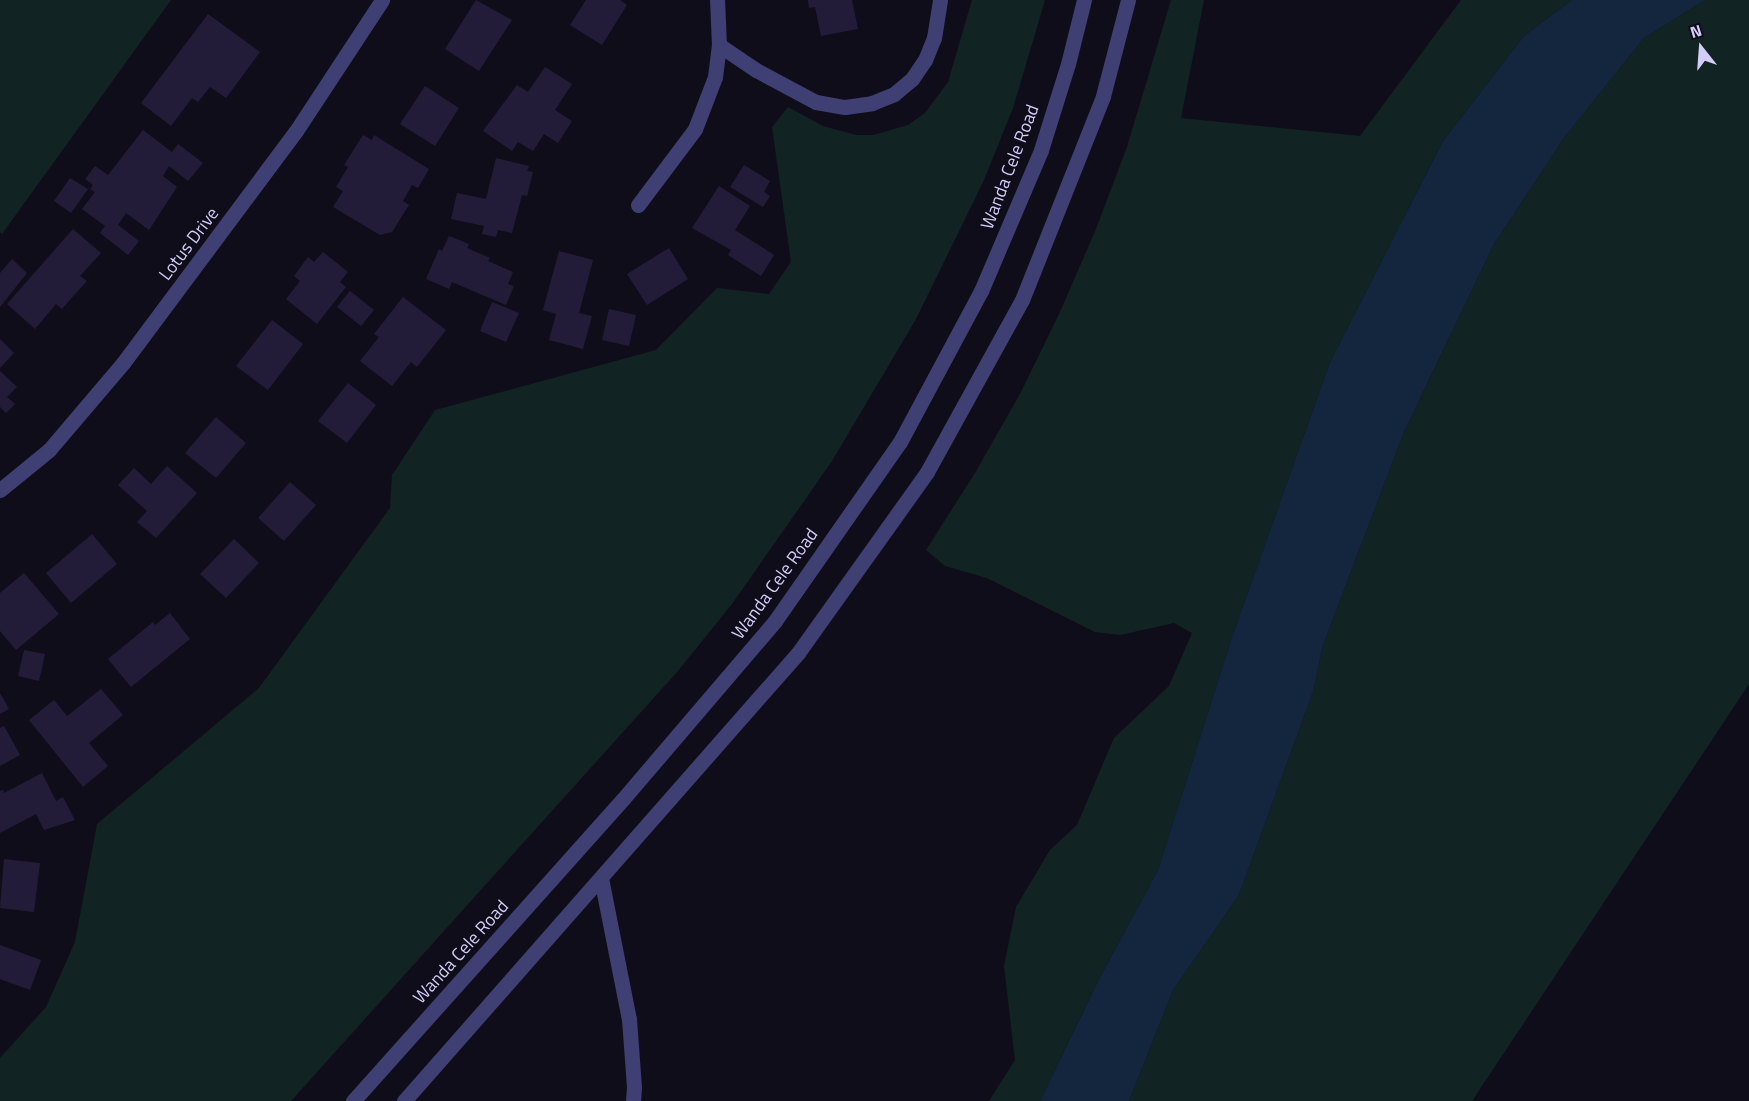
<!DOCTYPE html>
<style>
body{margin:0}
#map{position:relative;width:1749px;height:1101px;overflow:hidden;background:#100d1b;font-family:"Titillium Web",sans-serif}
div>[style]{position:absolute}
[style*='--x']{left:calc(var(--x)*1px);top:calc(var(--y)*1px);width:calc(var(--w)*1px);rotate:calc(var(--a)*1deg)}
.green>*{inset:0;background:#112423}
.water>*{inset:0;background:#14253e}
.building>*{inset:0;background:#221c39}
.minor>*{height:15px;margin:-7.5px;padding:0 7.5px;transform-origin:7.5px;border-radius:7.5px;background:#403f73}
span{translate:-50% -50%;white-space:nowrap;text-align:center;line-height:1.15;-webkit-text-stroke:4.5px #100d1b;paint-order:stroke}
.street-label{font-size:18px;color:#d2cef8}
.north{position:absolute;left:1671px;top:18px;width:60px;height:60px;-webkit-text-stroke:4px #100d1b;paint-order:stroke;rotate:343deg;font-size:16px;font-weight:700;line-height:24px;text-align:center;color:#d2cef8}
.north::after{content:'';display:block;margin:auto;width:21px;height:27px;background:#d2cef8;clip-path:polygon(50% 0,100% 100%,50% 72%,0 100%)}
</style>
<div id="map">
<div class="green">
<div style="clip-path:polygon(0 0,171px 0,2px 234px,0 232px)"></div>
<div style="clip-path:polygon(972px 0,1045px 0,1013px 108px,984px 180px,916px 319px,832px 461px,732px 604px,677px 672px,291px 1101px,0 1101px,0 1058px,46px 1007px,75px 942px,97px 824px,259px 688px,390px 508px,392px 475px,435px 410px,656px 350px,717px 288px,769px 294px,791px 262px,772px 127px,788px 107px,823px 126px,856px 135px,873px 135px,908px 125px,925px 113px,948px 82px)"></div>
<div style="clip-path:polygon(1171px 0,1204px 0,1181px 118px,1360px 136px,1461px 0,1572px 0,1524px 36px,1443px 141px,1330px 362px,1232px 637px,1158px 870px,1100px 977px,1040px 1101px,989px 1101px,1015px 1060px,1004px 966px,1016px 907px,1050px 850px,1077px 825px,1114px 738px,1169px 686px,1192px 633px,1174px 623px,1120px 635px,1095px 632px,987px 578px,945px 566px,926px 550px,975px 473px,1020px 394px,1060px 312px,1096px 229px,1127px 147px)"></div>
<div style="clip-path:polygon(1705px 0,1749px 0,1749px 684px,1472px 1101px,1129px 1101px,1173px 990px,1239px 895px,1314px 689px,1322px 648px,1404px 432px,1494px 244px,1564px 138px,1644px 38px)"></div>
</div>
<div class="water">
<div style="clip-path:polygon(1572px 0,1705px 0,1644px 38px,1564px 138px,1494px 244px,1404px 432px,1322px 648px,1314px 689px,1239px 895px,1173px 990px,1129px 1101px,1040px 1101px,1100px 977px,1158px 870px,1232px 637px,1330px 362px,1443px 141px,1524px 36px)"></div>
</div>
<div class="building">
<div style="clip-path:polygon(476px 0,512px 20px,479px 71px,445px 49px)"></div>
<div style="clip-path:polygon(586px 0,620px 0,627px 5px,602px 45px,570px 25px)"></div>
<div style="clip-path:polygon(808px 0,852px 0,858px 29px,821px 36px,815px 7px,809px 8px)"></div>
<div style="clip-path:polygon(208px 14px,260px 52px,226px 98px,210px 87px,198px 102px,192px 98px,171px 126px,141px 103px)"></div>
<div style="clip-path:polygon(545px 67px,572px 84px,555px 110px,572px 121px,558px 143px,544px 134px,533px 151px,518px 142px,512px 151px,483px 131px,517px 85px,528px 92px)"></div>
<div style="clip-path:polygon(425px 86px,459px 108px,435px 146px,400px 124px)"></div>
<div style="clip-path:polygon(143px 130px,172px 152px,178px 144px,203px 163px,188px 181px,169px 166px,163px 176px,177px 187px,149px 230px,126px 213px,118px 225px,139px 241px,128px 255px,100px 233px,105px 226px,82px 209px,95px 192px,90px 189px,93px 185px,85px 179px,95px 166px,108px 175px)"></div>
<div style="clip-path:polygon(363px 135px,372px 140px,374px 135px,429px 169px,418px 188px,412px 185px,403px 201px,409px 205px,392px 232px,380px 235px,333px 207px,343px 191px,336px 187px,348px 167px,344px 165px)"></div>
<div style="clip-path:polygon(496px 158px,529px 166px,527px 171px,533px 172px,527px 196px,522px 195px,512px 233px,498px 230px,496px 237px,482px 234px,484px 226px,451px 219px,457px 193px,486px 199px)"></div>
<div style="clip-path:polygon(744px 165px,770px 181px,764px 192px,770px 196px,763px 207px,730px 187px)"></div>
<div style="clip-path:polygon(70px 178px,88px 189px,71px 213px,54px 201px)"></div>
<div style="clip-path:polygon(719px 186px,750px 206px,735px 230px,774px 255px,761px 276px,728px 255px,731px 250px,692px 228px)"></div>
<div style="clip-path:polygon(73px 229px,101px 253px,80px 276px,87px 281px,75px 294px,62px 309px,56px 304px,35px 329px,7px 304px)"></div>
<div style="clip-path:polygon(449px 236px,469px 244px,467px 248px,490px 258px,488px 261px,513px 272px,508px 284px,514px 286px,506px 305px,452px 282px,449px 289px,426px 279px,439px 249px,442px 251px)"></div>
<div style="clip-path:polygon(669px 248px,688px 279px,647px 305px,627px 274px)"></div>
<div style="clip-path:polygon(559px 251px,593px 260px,579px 313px,592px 316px,583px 349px,549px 340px,556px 314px,543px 310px)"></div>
<div style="clip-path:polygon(323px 252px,348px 272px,340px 282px,346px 287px,317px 324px,286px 299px,300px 281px,294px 276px,308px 257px,314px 262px)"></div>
<div style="clip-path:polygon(12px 259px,27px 273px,0 307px,0 273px)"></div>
<div style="clip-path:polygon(350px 291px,374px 310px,361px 326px,337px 307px)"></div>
<div style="clip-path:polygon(403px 297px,446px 330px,417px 367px,411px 362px,392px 386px,360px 361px,379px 337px,374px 334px)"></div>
<div style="clip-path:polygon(492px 302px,519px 313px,506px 342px,480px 331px)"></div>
<div style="clip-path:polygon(609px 309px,636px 315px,629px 346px,602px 340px)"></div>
<div style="clip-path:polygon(272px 320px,303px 344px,268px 390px,236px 366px)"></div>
<div style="clip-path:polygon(0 339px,14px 353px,0 368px)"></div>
<div style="clip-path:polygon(0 371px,17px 387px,7px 397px,15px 404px,6px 413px,0 407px)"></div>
<div style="clip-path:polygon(348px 383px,376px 405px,347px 443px,318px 421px)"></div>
<div style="clip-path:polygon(216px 417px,246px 443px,216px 478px,185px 453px)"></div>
<div style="clip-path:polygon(167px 466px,197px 493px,156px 538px,137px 522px,147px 511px,118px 485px,134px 468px,151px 484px)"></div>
<div style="clip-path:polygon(290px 482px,316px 505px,284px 541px,258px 518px)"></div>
<div style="clip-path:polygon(92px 534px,117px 564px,71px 603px,46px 573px)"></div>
<div style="clip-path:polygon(234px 539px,259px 563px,226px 598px,200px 574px)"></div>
<div style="clip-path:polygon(24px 573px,59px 614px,16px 650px,0 631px,0 593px)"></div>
<div style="clip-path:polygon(170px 613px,190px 639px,131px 687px,108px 659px,153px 622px,155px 625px)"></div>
<div style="clip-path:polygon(24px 650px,45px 654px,39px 681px,18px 676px)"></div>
<div style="clip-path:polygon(101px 689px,123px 715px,89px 743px,108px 766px,83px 787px,29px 720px,54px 700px,67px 716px)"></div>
<div style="clip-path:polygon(0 693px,9px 709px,0 714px)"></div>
<div style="clip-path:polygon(4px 726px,20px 755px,0 766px,0 728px)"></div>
<div style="clip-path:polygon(42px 773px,56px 801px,63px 797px,75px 820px,44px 830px,36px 814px,0 833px,0 791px,3px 790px,4px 793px)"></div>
<div style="clip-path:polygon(4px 859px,40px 863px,34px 912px,0 908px)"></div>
<div style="clip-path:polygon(0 945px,41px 960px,30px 990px,0 979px)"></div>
</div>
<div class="minor">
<div style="--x:719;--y:45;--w:45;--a:34"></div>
<div style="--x:756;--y:70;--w:68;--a:28.1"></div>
<div style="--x:816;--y:102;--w:29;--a:10"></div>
<div style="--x:845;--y:107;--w:27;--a:-8"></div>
<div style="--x:872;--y:103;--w:24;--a:-22"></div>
<div style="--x:894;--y:94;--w:23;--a:-40"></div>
<div style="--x:912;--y:79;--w:23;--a:-56"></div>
<div style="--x:925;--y:60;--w:24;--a:-68"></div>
<div style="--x:934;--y:38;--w:38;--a:-81"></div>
<div style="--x:638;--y:205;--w:95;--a:-53.1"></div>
<div style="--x:695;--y:129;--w:56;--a:-69"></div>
<div style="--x:715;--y:77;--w:32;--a:-83"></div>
<div style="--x:719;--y:45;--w:45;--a:-92.5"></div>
<div style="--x:0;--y:490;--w:63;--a:-39.2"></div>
<div style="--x:49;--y:450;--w:114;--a:-49.6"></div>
<div style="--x:123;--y:363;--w:289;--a:-53.3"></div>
<div style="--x:296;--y:131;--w:157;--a:-56.7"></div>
<div style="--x:601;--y:878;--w:144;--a:78.8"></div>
<div style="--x:629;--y:1019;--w:68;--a:85.8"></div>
<div style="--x:634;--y:1087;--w:14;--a:94"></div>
<div style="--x:353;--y:1101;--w:405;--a:-48.2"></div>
<div style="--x:623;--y:799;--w:234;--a:-49.5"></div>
<div style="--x:775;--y:621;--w:218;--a:-55.1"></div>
<div style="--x:900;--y:442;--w:171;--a:-61.8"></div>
<div style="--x:981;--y:291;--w:153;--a:-66.9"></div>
<div style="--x:1041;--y:150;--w:90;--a:-72.6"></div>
<div style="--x:1068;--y:64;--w:66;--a:-76"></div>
<div style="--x:404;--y:1101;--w:597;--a:-48.67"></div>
<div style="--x:798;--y:653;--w:222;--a:-54.5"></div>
<div style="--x:927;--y:472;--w:196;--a:-61.1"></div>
<div style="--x:1022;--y:300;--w:219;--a:-68.3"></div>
<div style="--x:1103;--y:96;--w:99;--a:-75.4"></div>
</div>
<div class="street-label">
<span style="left:1010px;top:167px;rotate:-69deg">Wanda Cele Road</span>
<span style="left:189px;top:244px;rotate:-53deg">Lotus Drive</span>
<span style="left:775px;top:584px;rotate:-54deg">Wanda Cele Road</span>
<span style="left:461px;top:952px;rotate:-48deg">Wanda Cele Road</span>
</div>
<div class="north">N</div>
</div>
